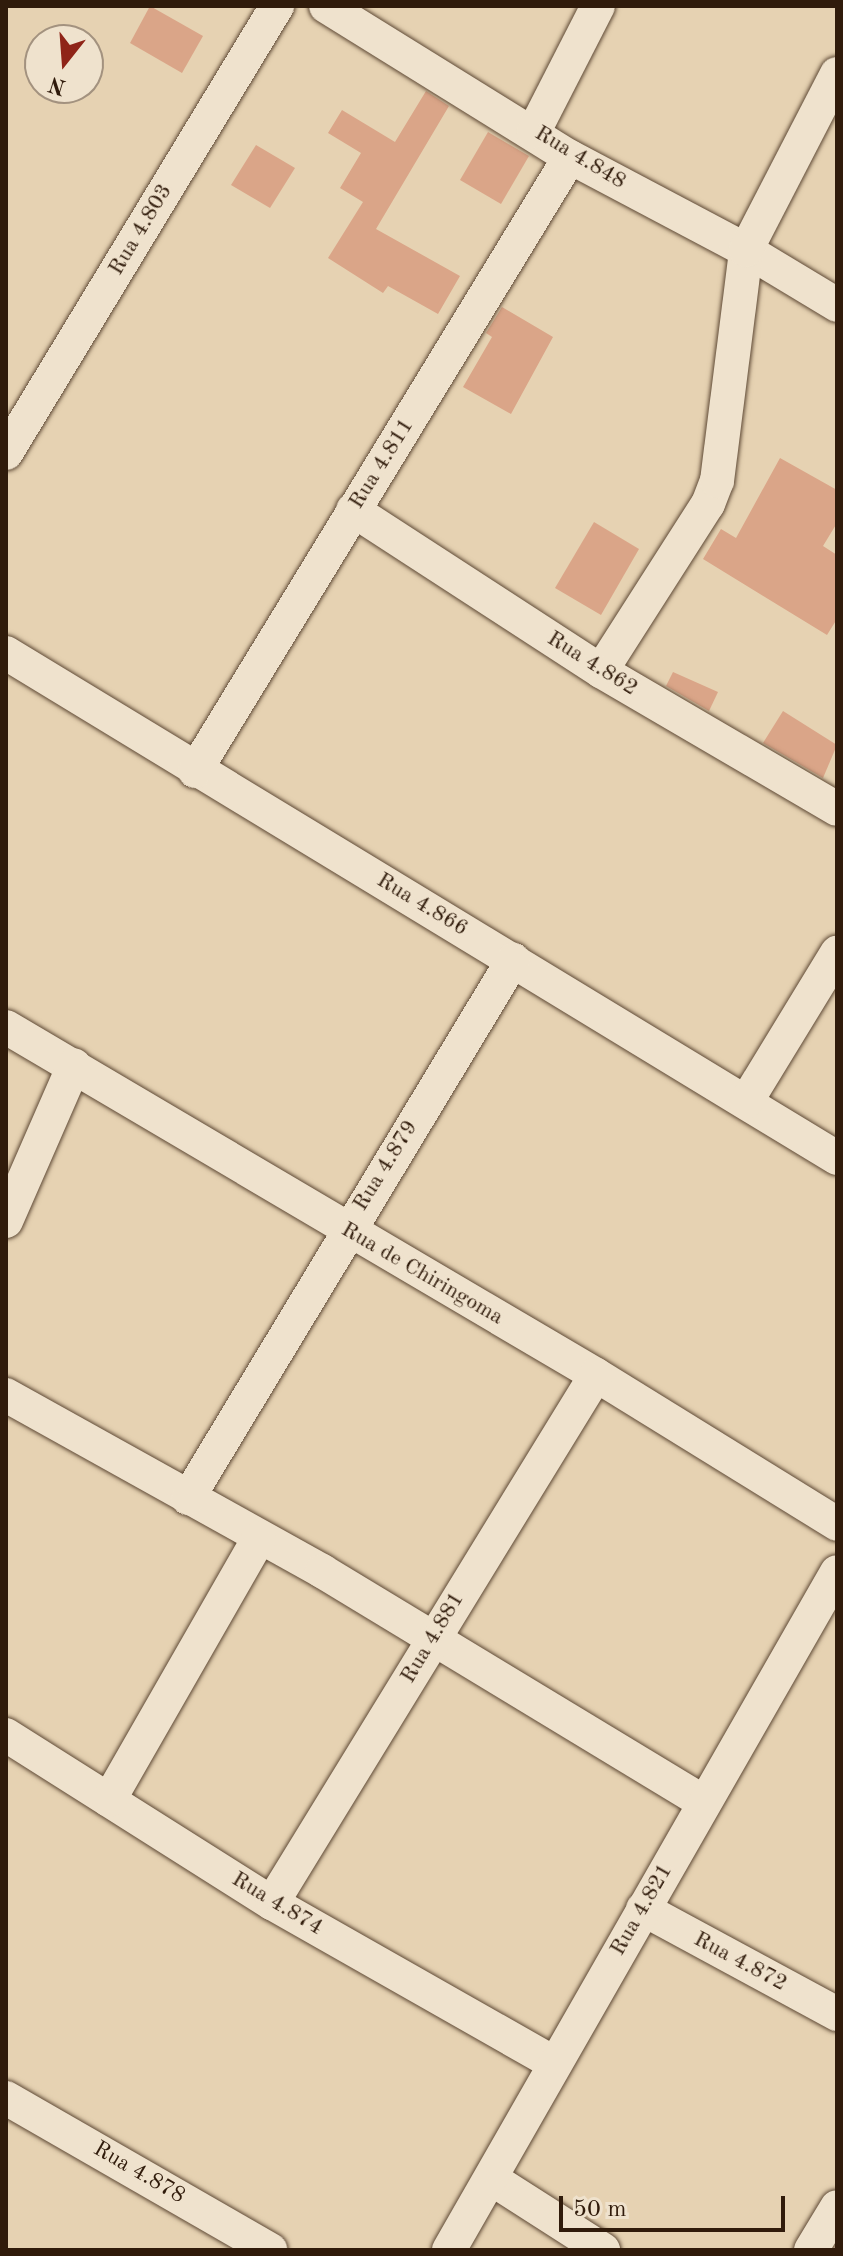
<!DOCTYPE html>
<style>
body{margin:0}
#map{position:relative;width:843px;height:2256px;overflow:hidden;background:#e6d2b2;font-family:"Old Standard TT",serif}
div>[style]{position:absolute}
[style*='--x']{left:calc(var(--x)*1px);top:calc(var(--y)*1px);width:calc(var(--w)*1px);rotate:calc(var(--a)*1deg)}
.building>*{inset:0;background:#daa588}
.roads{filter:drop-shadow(0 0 2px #5e4935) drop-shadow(0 0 2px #5e4935)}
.minor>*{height:34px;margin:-17px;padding:0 17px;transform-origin:17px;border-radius:17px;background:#efe2cd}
span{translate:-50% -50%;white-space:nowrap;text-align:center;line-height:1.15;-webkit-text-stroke:6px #efe2cd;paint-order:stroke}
.street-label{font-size:22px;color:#301b0b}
.frame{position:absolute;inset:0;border:8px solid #301b0b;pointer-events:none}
.north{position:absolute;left:24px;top:24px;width:80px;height:80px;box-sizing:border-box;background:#efe2cd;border:2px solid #a3927f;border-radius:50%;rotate:197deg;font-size:22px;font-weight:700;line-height:32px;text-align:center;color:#301b0b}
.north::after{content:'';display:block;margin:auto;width:28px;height:36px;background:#8f2418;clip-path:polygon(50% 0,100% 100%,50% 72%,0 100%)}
.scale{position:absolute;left:559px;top:2196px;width:226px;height:36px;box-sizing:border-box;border:4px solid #301b0b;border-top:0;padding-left:10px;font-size:24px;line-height:28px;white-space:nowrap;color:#301b0b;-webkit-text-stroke:6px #efe2cd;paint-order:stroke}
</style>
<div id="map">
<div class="building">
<div style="clip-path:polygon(150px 6px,203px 36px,182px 73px,130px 43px)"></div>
<div style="clip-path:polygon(426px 91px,449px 106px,376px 229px,460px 276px,438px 314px,388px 286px,383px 293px,328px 258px,363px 202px,340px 188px,361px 153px,328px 133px,342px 110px,395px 142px)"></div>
<div style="clip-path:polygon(488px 132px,529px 156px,501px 204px,460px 180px)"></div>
<div style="clip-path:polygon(256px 145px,295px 168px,270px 208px,231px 185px)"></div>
<div style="clip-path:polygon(502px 307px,553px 337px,511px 414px,463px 387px,492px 337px,486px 333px)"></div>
<div style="clip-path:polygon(780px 458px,837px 490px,837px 523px,823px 546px,837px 555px,837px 619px,827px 635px,703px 559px,721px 529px,736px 538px)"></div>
<div style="clip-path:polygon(594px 522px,639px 549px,601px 615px,555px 588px)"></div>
<div style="clip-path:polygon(673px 672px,718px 692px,709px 711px,666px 686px)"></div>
<div style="clip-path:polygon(783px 711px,837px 745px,823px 778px,763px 743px)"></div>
</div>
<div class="roads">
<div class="minor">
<div style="--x:326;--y:6;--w:287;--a:31.8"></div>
<div style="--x:570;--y:157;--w:199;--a:27.9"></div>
<div style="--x:746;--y:250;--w:106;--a:31.1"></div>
<div style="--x:534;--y:131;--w:140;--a:-62.9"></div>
<div style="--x:6;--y:453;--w:523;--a:-58.77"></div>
<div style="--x:353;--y:510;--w:296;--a:33"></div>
<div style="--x:601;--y:671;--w:273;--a:30.3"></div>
<div style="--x:6;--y:653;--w:972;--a:31.29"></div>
<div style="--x:601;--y:671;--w:198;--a:-57.4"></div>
<div style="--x:708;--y:504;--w:25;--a:-69"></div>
<div style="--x:717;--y:481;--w:233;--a:-82.8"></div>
<div style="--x:746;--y:250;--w:198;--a:-62.7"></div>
<div style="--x:195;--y:771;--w:719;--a:-58.59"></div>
<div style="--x:6;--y:1027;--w:685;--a:30.53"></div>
<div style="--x:596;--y:1375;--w:283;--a:31.7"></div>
<div style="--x:746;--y:1102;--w:175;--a:-58.6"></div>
<div style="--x:6;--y:1221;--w:170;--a:-66.4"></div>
<div style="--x:6;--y:1395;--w:362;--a:29.1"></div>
<div style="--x:322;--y:1571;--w:446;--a:31.2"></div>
<div style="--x:188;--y:1498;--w:629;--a:-58.86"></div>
<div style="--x:6;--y:1735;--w:315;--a:32.3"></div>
<div style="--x:272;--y:1903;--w:324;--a:29.6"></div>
<div style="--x:109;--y:1800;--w:302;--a:-60.2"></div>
<div style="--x:272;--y:1903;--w:619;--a:-58.47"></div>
<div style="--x:643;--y:1909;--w:221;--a:28.4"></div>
<div style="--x:6;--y:2098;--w:305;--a:29.9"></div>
<div style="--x:492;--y:2179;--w:132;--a:32.6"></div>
<div style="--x:449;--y:2250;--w:781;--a:-60.22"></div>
<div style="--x:811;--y:2250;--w:50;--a:-58.8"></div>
</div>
</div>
<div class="street-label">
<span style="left:580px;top:158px;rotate:31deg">Rua 4.848</span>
<span style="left:141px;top:230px;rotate:-59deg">Rua 4.803</span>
<span style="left:382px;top:464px;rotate:-58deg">Rua 4.811</span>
<span style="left:592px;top:664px;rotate:32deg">Rua 4.862</span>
<span style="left:422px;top:905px;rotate:31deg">Rua 4.866</span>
<span style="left:386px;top:1166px;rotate:-58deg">Rua 4.879</span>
<span style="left:422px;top:1274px;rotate:30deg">Rua de Chiringoma</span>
<span style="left:433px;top:1638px;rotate:-59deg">Rua 4.881</span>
<span style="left:277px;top:1904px;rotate:31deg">Rua 4.874</span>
<span style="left:642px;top:1910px;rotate:-60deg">Rua 4.821</span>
<span style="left:740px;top:1962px;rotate:28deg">Rua 4.872</span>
<span style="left:139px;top:2173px;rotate:30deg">Rua 4.878</span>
</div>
<div class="frame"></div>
<div class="north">N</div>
<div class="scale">50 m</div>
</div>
